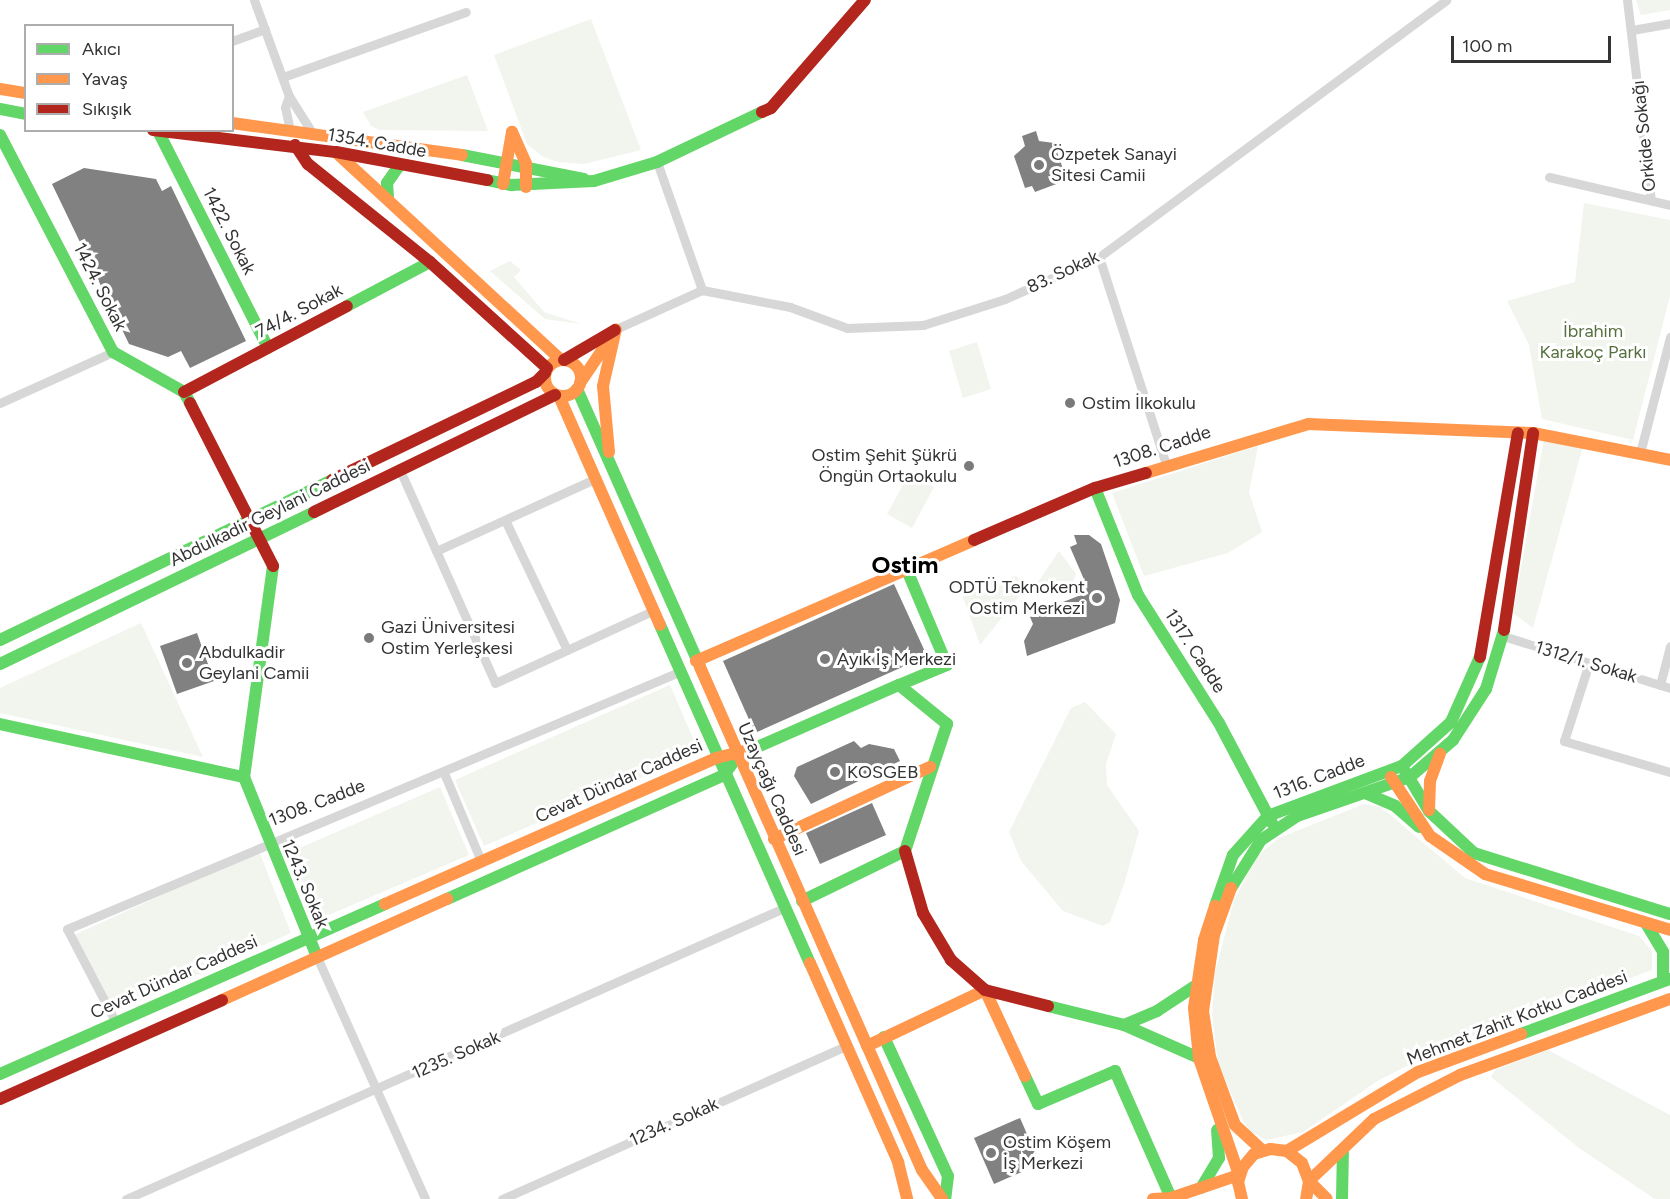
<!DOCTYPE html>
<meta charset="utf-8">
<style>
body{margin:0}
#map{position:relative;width:1670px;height:1199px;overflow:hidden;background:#fff;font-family:Figtree,sans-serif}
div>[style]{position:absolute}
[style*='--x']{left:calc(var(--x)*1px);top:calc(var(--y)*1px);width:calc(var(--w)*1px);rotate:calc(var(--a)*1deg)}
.green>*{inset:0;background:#f1f5ed}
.building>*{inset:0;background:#818181}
.street>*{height:9px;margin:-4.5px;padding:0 4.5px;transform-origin:4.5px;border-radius:4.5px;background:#d7d7d7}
.fast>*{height:12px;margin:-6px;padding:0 6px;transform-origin:6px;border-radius:6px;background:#63d668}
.slow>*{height:12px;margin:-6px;padding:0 6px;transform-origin:6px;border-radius:6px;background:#ff974d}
.slow>.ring{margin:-6px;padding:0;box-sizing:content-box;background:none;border:12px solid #ff974d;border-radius:50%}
.jam>*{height:12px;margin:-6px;padding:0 6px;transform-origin:6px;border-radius:6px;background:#b3261e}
.dots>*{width:16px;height:16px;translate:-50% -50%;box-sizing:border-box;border:3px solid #fff;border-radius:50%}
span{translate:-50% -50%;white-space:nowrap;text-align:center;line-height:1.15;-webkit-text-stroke:6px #fff;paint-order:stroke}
.street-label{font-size:18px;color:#333}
.poi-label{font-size:18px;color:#333}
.left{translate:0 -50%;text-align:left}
.right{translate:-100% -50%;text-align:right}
.park-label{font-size:18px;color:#56703f}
.district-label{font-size:24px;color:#000;font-weight:700}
.legend{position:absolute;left:24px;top:24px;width:210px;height:108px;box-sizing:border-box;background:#fff;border:2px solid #adadad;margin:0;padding:8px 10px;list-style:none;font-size:18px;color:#333}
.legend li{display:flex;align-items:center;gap:12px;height:30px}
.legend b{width:30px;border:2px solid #adadad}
.scale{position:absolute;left:1451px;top:36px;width:160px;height:27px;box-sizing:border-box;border:3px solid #333;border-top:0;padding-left:8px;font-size:18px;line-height:21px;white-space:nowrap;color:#333;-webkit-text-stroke:4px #fff;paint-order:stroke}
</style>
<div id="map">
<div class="green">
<div style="clip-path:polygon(1636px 0,1670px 0,1670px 10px,1641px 15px)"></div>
<div style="clip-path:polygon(591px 19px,641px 150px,584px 164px,558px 162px,543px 157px,527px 144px,494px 55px)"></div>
<div style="clip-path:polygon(467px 75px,488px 131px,380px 130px,371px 126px,363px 112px)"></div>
<div style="clip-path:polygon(1584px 203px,1670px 220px,1670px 296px,1633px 440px,1542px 419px,1529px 345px,1507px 301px,1575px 282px)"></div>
<div style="clip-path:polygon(510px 261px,521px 270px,514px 277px,544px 312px,581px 324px,545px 319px,490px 271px)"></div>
<div style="clip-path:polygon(977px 342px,991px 389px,963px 398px,949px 351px)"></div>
<div style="clip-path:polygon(1544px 439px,1583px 446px,1533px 628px,1513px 613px)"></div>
<div style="clip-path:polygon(1258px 446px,1249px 492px,1262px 532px,1228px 553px,1144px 576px,1112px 493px)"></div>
<div style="clip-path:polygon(909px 474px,934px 487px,912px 528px,887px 514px)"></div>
<div style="clip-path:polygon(1059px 551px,1076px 574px,1070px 591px,1038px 582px)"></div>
<div style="clip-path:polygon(1016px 576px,1028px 585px,980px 645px,961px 592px)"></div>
<div style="clip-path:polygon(141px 623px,203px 757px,0 713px,0 688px)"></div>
<div style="clip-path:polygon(670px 685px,699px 752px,484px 846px,455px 780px)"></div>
<div style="clip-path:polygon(1085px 702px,1116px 734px,1106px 764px,1107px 785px,1139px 831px,1124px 884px,1110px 922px,1103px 926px,1063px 911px,1021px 861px,1009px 832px,1071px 708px)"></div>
<div style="clip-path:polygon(440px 787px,469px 855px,317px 920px,288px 853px)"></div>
<div style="clip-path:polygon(1364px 804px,1381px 807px,1465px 878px,1639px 936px,1652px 951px,1652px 970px,1447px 1046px,1379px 1080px,1303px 1132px,1266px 1140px,1250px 1131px,1243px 1121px,1218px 1063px,1212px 1015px,1215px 973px,1234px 900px,1258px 855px,1279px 838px)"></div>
<div style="clip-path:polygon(259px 851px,291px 933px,115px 1012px,74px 935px)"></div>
<div style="clip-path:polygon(1548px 1050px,1670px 1115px,1670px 1199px,1655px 1199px,1579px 1148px,1491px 1077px,1495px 1070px)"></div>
</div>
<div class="building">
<div style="clip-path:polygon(1036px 131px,1039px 141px,1054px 143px,1065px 175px,1057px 177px,1059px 183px,1035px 192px,1032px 186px,1025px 188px,1014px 156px,1025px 146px,1022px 136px)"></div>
<div style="clip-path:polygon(84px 168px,156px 179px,162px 191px,171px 186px,246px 341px,190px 368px,181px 351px,168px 357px,129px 344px,52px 184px)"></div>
<div style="clip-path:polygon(1074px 535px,1089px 535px,1101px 544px,1120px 600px,1115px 623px,1027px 656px,1024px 641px,1033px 624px,1030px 617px,1040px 613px,1039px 606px,1048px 603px,1050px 607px,1081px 595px,1086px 584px,1070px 547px,1077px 544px)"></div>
<div style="clip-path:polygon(894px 584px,927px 656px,755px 733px,723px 661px)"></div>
<div style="clip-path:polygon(197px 633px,214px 681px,177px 694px,160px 646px)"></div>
<div style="clip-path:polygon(854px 741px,861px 748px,869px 744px,894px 749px,900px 761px,811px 804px,794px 776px,797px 767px)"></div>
<div style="clip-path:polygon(872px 803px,886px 835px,820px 864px,806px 833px)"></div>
<div style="clip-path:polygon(1020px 1118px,1040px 1164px,994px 1184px,974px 1138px)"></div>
</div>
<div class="street">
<div style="--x:254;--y:0;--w:102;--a:70"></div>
<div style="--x:289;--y:96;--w:45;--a:57.7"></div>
<div style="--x:1627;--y:0;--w:201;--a:83.2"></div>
<div style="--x:1632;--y:30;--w:39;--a:-10"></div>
<div style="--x:232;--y:41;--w:35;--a:-20"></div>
<div style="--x:283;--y:77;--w:194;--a:-19.6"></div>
<div style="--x:289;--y:96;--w:12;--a:110"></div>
<div style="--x:285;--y:107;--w:25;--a:78"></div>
<div style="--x:657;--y:162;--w:136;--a:70.6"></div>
<div style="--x:1549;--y:177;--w:124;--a:13"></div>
<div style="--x:1099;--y:257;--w:219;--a:72.1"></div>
<div style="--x:616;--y:329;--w:94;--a:-24.4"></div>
<div style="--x:702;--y:290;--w:90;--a:10.9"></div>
<div style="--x:790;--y:307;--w:61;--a:20.2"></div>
<div style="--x:847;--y:328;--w:76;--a:-2.3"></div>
<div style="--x:923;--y:325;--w:86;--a:-17.6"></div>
<div style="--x:1005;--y:299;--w:103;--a:-24.1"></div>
<div style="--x:1099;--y:257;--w:432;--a:-36.5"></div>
<div style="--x:0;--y:403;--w:124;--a:-24.3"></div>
<div style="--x:1640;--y:453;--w:120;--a:-75.5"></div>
<div style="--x:399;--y:468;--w:235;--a:65.9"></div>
<div style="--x:495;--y:683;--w:173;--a:-24.6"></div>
<div style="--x:505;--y:520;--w:144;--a:64.5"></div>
<div style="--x:436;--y:551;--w:175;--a:-24.4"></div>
<div style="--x:1503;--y:636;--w:175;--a:17.3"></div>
<div style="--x:1589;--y:663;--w:82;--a:107.8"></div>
<div style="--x:1564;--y:741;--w:110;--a:16.3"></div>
<div style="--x:1660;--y:685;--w:40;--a:-75.6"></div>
<div style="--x:444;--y:773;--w:95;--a:67.2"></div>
<div style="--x:317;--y:957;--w:265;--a:65.9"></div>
<div style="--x:116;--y:1023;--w:106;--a:-117.5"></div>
<div style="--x:67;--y:929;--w:664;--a:-22.78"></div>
<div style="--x:126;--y:1199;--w:719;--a:-23.86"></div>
<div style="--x:502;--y:1199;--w:376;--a:-24"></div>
</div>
<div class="fast">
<div style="--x:0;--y:109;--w:26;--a:11"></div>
<div style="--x:158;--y:131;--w:243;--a:63.1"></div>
<div style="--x:0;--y:135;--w:245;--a:62.5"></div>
<div style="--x:113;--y:352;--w:81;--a:29.4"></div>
<div style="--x:184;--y:392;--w:13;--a:61"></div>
<div style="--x:462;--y:155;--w:124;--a:11.1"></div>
<div style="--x:487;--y:180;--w:25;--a:12"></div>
<div style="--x:511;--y:185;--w:83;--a:-2.8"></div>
<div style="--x:594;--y:181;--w:66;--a:-16.8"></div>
<div style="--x:657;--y:162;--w:116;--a:-25.5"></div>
<div style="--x:388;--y:197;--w:14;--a:-94"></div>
<div style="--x:387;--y:183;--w:21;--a:-55"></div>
<div style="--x:347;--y:306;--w:94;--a:-27.9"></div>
<div style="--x:577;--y:389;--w:304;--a:66.1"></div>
<div style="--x:1095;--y:488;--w:115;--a:68.1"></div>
<div style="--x:1138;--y:595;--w:151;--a:57.7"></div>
<div style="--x:1219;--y:723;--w:113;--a:62.1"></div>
<div style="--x:273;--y:566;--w:213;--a:97.8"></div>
<div style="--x:244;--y:777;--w:194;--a:67.9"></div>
<div style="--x:660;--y:625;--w:370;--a:66.1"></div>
<div style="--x:0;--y:640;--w:369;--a:-25.7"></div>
<div style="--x:0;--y:664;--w:349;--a:-25.8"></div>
<div style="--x:0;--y:724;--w:250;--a:12.3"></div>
<div style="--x:753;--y:749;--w:159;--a:-23.7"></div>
<div style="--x:1405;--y:771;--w:47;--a:59"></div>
<div style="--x:1429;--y:811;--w:62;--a:43"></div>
<div style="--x:1474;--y:853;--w:205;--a:17.3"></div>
<div style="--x:1365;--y:793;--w:33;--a:23"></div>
<div style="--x:1395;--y:806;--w:32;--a:41"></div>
<div style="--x:1231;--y:888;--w:57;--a:-58"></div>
<div style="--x:1261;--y:840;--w:43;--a:-33.7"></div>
<div style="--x:1297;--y:816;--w:120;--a:-19"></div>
<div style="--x:1410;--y:777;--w:57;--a:-40.7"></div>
<div style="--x:1453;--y:740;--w:61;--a:-57.1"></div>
<div style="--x:1486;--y:689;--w:62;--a:-73"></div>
<div style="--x:447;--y:899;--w:303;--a:-24.1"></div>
<div style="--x:724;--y:775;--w:24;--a:-54"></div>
<div style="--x:802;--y:901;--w:114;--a:-25.9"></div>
<div style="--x:905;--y:851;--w:134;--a:-71.7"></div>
<div style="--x:947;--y:724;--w:62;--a:-140.9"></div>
<div style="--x:899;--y:685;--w:52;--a:-22.6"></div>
<div style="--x:947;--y:665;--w:105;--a:-112.9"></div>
<div style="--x:1215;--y:906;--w:54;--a:-70.6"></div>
<div style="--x:1233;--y:855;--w:52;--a:-48.1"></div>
<div style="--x:1268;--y:816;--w:143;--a:-20.5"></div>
<div style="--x:1402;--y:766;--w:66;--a:-41.9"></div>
<div style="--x:1451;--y:722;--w:71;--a:-66"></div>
<div style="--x:1647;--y:925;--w:31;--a:59"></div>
<div style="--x:1663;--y:952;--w:29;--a:90"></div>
<div style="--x:1048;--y:1006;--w:78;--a:14"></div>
<div style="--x:1124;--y:1025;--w:82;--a:23.7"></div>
<div style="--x:1124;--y:1025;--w:36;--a:-23"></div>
<div style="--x:1157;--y:1011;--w:45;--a:-33.3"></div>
<div style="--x:1521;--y:1034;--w:159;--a:-20.3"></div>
<div style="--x:884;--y:1037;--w:153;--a:65.3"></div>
<div style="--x:948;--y:1176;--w:23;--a:97"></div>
<div style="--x:0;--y:1074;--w:421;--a:-23.8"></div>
<div style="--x:1025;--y:1076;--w:31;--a:65"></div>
<div style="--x:1038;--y:1104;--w:84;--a:-23.2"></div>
<div style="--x:1115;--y:1071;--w:139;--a:66.2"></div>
<div style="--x:1201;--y:1188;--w:35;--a:-59"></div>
<div style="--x:1219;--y:1158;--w:28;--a:-94"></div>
<div style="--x:1342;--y:1199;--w:50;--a:-88.9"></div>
</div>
<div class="slow">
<div style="--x:0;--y:89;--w:26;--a:9"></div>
<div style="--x:232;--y:123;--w:232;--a:7.9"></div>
<div style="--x:512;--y:132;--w:35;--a:66"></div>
<div style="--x:526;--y:164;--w:23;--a:90"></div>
<div style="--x:339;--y:155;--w:302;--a:42.7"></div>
<div style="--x:503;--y:184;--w:53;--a:-80.2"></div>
<div class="ring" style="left:545px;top:360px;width:24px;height:24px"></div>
<div style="--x:580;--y:383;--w:52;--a:-56"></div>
<div style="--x:559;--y:396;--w:250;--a:66.2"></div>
<div style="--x:609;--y:452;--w:66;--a:-95.2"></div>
<div style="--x:603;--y:386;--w:58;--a:-77.2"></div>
<div style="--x:1146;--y:473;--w:169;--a:-16.8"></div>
<div style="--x:1308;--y:424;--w:225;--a:2.3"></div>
<div style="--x:1533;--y:433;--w:140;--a:11.1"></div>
<div style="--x:696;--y:661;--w:303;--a:-23.5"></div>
<div style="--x:700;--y:667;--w:550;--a:66.19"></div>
<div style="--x:922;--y:1170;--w:35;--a:55"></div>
<div style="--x:1391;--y:777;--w:71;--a:56.5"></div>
<div style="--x:1430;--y:836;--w:67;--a:34.6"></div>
<div style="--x:1485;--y:874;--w:193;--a:16.8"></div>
<div style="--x:1429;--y:810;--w:29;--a:-88"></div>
<div style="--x:1430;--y:781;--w:29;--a:-70"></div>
<div style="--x:774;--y:839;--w:172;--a:-24.8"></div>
<div style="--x:1231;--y:888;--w:50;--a:109.9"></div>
<div style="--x:1214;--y:935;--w:77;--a:98.2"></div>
<div style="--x:1203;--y:1011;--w:47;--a:81.3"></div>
<div style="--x:1210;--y:1057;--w:72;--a:69.8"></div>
<div style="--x:1235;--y:1125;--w:37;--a:43"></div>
<div style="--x:385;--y:904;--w:362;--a:-23.8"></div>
<div style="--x:716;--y:758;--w:38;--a:-14"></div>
<div style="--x:810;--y:963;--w:218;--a:66.1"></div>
<div style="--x:898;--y:1162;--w:38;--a:76"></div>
<div style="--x:222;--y:1000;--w:247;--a:-24.2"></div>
<div style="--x:867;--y:1046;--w:131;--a:-25.4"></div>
<div style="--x:985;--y:990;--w:95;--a:65.1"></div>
<div style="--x:1287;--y:1151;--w:153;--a:-31.1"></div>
<div style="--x:1418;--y:1072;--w:110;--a:-20.3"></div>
<div style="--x:1309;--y:1181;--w:90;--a:-43.6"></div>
<div style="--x:1374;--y:1119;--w:97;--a:-27.1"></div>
<div style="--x:1460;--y:1075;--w:223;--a:-19.9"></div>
<div style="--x:1309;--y:1181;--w:25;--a:45"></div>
<div style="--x:1153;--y:1199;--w:18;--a:-3"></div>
<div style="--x:1171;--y:1198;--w:72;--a:-18.7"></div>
<div style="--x:1239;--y:1175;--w:124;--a:-108.9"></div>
<div style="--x:1199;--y:1058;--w:50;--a:-95.7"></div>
<div style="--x:1194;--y:1008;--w:69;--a:-81.6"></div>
<div style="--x:1204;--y:940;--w:36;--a:-72"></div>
<div style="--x:1242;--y:1199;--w:17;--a:-103"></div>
<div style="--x:1238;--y:1182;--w:16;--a:-72"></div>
<div style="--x:1243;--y:1167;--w:17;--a:-50"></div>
<div style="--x:1254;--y:1154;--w:17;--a:-17"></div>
<div style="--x:1270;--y:1149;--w:17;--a:7"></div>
<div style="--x:1287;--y:1151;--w:19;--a:39"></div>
<div style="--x:1302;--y:1163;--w:19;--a:69"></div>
<div style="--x:1309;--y:1181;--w:18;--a:99"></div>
</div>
<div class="jam">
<div style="--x:762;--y:112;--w:10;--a:-24"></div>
<div style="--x:771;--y:108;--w:143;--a:-49"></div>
<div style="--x:153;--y:130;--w:184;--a:6.9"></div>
<div style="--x:336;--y:152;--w:154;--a:10.5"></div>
<div style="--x:295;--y:145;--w:23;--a:56"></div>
<div style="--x:308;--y:164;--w:156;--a:38.8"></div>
<div style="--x:430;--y:262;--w:158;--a:42.2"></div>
<div style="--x:564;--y:360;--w:59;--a:-30.5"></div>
<div style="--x:184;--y:392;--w:184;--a:-27.8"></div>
<div style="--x:190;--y:403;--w:183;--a:63"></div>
<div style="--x:332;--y:480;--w:226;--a:-25.7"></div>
<div style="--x:536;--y:382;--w:13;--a:-45"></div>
<div style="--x:314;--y:512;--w:268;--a:-25.9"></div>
<div style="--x:974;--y:540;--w:132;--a:-23.3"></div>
<div style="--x:1095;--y:488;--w:53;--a:-16.4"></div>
<div style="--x:1504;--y:630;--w:199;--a:-81.6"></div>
<div style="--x:1480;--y:657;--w:227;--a:-80.4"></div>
<div style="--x:905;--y:851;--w:65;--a:73.8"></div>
<div style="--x:923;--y:913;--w:55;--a:59.2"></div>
<div style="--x:951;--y:960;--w:45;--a:41.4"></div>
<div style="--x:985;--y:990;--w:65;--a:14.3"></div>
<div style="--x:0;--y:1099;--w:243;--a:-24"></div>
</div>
<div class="dots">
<div style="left:1039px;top:165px;background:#7a7a7a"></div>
<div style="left:1070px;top:403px;background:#7a7a7a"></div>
<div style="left:969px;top:466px;background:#7a7a7a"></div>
<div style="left:1097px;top:598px;background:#7a7a7a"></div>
<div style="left:369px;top:638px;background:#7a7a7a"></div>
<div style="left:825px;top:659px;background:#7a7a7a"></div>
<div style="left:187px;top:663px;background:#7a7a7a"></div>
<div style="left:835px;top:772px;background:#7a7a7a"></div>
<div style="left:991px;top:1153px;background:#7a7a7a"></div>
</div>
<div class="street-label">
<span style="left:1644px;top:136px;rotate:-96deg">Orkide Sokağı</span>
<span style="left:377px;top:143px;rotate:10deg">1354. Cadde</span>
<span style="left:229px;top:231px;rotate:63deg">1422. Sokak</span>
<span style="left:1063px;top:272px;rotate:-25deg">83. Sokak</span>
<span style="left:100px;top:287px;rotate:63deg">1424. Sokak</span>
<span style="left:299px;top:311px;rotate:-28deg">74/4. Sokak</span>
<span style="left:1162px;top:447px;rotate:-18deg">1308. Cadde</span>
<span style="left:270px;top:513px;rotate:-26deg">Abdulkadir Geylani Caddesi</span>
<span style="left:1195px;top:651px;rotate:57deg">1317. Cadde</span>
<span style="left:1586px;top:662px;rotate:17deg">1312/1. Sokak</span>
<span style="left:1319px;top:777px;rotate:-21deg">1316. Cadde</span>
<span style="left:619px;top:781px;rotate:-24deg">Cevat Dündar Caddesi</span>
<span style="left:772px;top:789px;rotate:66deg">Uzayçağı Caddesi</span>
<span style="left:317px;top:803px;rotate:-21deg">1308. Cadde</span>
<span style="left:305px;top:884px;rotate:67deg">1243. Sokak</span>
<span style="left:174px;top:977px;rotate:-24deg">Cevat Dündar Caddesi</span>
<span style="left:1517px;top:1018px;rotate:-21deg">Mehmet Zahit Kotku Caddesi</span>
<span style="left:456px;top:1055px;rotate:-24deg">1235. Sokak</span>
<span style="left:674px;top:1122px;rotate:-24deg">1234. Sokak</span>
</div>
<div class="poi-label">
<span class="left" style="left:1051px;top:165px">Özpetek Sanayi<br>Sitesi Camii</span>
<span class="left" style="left:1082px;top:403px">Ostim İlkokulu</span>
<span class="right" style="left:957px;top:466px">Ostim Şehit Şükrü<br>Öngün Ortaokulu</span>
<span class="right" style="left:1085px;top:598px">ODTÜ Teknokent<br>Ostim Merkezi</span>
<span class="left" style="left:381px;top:638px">Gazi Üniversitesi<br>Ostim Yerleşkesi</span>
<span class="left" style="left:199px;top:663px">Abdulkadir<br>Geylani Camii</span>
<span class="left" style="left:837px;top:659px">Ayık İş Merkezi</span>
<span class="left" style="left:847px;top:772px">KOSGEB</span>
<span class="left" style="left:1003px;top:1153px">Ostim Köşem<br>İş Merkezi</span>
</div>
<div class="park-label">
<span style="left:1593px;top:342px">İbrahim<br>Karakoç Parkı</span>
</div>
<div class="district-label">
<span style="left:905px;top:565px">Ostim</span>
</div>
<ul class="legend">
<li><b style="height:8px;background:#63d668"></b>Akıcı</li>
<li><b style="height:8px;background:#ff974d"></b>Yavaş</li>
<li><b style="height:8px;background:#b3261e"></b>Sıkışık</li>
</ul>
<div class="scale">100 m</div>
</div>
